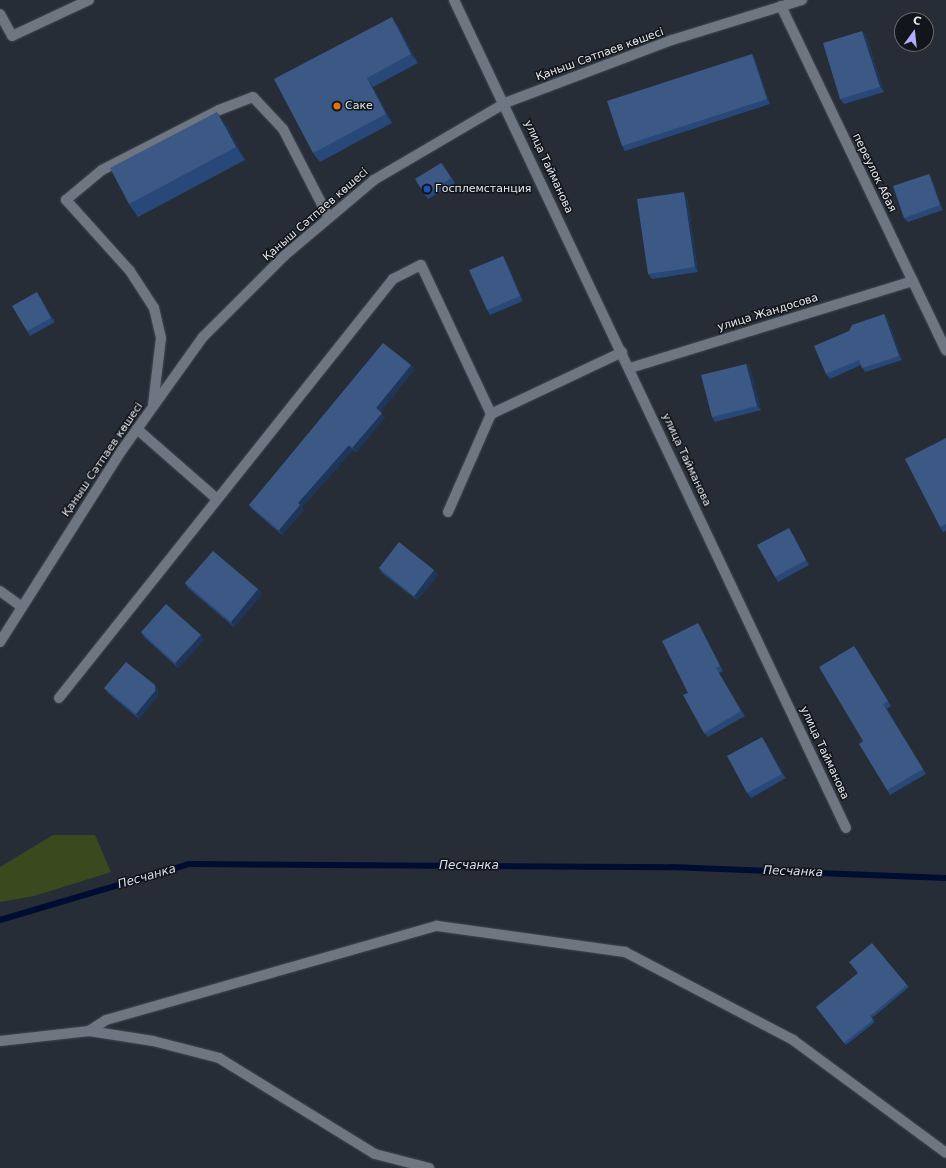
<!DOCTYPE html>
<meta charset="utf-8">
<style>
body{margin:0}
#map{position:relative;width:946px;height:1168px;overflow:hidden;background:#262d36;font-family:"DejaVu Sans",sans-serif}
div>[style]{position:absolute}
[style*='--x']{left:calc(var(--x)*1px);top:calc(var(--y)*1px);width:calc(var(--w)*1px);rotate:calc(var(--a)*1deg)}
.green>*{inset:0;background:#3a4a1e}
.stream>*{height:6px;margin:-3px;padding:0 3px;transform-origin:3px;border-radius:3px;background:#000d32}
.roads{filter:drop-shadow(0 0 1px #42484f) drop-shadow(0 0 1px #42484f)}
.minor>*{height:10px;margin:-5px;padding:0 5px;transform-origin:5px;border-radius:5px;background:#6e7681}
.wall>*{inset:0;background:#274879}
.shaded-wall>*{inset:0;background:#1e3659}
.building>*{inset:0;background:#3c5986}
.dots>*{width:11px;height:11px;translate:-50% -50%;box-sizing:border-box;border:2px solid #121519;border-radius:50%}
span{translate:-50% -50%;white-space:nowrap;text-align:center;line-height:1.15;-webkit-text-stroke:3px #121519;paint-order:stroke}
.street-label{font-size:11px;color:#e5e9ef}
.poi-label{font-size:11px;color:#e5e9ef}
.left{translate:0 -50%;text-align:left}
.water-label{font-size:12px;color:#d4dff0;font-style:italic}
.north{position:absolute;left:894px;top:12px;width:40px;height:40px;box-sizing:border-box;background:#121519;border:1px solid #666a6f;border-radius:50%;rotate:15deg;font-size:11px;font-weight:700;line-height:16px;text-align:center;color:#e5e9ef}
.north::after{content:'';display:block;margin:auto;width:14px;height:18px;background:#b0adfa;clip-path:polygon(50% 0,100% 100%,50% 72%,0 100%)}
</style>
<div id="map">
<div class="green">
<div style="clip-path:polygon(53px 835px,95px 835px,111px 872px,34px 896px,0 902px,0 867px)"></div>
</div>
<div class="stream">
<div style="--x:0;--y:920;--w:197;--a:-16.5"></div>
<div style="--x:189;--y:864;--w:482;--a:0.4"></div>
<div style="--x:671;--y:867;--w:275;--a:2.3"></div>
</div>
<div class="roads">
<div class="minor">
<div style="--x:454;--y:0;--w:916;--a:64.67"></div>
<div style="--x:781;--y:6;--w:382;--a:64.4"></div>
<div style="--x:0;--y:14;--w:25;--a:61"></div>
<div style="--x:12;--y:36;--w:85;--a:-25.1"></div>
<div style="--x:630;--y:368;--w:296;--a:-17.1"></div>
<div style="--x:153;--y:405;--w:67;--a:-83.2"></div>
<div style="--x:161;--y:338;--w:31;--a:-103"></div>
<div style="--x:154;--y:308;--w:44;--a:-123"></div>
<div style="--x:130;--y:271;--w:96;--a:-132"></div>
<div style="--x:66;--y:200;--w:47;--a:-39.8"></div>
<div style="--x:102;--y:170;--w:131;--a:-27.1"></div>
<div style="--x:219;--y:110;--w:36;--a:-21"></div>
<div style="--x:253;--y:97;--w:44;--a:46.8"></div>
<div style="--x:283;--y:129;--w:100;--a:62.7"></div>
<div style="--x:137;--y:429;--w:106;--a:41.2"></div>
<div style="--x:448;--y:512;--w:107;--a:-66.3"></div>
<div style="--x:491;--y:414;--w:145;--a:-25.3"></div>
<div style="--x:0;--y:591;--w:27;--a:36"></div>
<div style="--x:0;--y:642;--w:227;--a:-57.6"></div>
<div style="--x:122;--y:450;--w:139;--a:-54.4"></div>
<div style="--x:203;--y:337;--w:115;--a:-45"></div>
<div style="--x:284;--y:256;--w:118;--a:-40.2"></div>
<div style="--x:374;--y:180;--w:152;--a:-30.4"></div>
<div style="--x:505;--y:103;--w:178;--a:-20.7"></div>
<div style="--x:672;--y:40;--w:136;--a:-17.1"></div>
<div style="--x:59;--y:698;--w:536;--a:-51.44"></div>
<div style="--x:393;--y:279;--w:31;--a:-27"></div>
<div style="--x:421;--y:265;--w:165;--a:64.8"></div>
<div style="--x:89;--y:1031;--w:20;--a:-33"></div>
<div style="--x:106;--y:1020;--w:344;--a:-15.9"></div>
<div style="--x:437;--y:926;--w:190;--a:7.9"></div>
<div style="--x:625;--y:952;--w:190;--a:27.6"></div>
<div style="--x:793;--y:1040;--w:190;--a:36.4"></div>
<div style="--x:0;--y:1041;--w:90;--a:-6.4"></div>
<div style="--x:89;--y:1031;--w:65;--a:8.9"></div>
<div style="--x:153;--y:1041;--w:68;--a:14.4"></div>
<div style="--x:219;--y:1058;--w:183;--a:31.6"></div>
<div style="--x:375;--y:1154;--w:56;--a:14.5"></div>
</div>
</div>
<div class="wall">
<div style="clip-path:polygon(398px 26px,418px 63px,373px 87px,392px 123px,320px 162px,313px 153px)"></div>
<div style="clip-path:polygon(866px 35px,884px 92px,844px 104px,840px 99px)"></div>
<div style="clip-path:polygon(752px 54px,755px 59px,770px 104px,625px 151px,622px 146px)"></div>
<div style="clip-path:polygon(226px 124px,245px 160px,138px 217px,129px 204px)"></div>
<div style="clip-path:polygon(442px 163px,455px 183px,428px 199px,425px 195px)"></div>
<div style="clip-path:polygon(929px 174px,932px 179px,943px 210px,908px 222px,904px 218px)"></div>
<div style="clip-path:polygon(687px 197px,698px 272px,652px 279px,648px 274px)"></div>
<div style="clip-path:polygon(503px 256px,506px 261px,523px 301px,490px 315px,487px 310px)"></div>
<div style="clip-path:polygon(40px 297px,55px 322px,30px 336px,27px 331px)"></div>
<div style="clip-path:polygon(884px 314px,888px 319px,902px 360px,865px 372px,861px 365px,830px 379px,826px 374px,849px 331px)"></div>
<div style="clip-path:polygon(746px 364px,750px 368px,761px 410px,715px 422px,712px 417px)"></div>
<div style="clip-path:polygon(411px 365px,414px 370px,380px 412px,385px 418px,356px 452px,353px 450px,302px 507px,304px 510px,282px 535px,252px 509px,249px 505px)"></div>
<div style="clip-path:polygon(946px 438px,946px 531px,943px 532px,940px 527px)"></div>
<div style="clip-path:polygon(792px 533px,809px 565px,778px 582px,775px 577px)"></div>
<div style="clip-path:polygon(379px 568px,434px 570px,438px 575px,417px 600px,382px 573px)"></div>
<div style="clip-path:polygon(185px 583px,258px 589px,262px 594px,234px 627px,188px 588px)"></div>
<div style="clip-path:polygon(698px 623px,701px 628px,723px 671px,719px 673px,745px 716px,708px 737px,704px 733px,688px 693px)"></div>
<div style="clip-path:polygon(141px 632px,204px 640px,178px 668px,144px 637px)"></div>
<div style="clip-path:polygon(854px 646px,891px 706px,887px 709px,926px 774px,890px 795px,887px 790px,863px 741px)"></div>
<div style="clip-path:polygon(155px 685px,158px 690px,158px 696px,139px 719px,108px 693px,104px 688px)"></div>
<div style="clip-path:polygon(765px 742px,786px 778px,751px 798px,747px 793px)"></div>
<div style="clip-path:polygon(907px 985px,909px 987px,872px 1018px,875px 1022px,846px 1045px,816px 1007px)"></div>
</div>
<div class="shaded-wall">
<div style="clip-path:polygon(392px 17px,398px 26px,418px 63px,411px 54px)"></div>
<div style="clip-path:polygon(862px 31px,866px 35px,884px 92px,880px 87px)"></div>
<div style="clip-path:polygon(752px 54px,755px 59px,770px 104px,767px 99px)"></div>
<div style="clip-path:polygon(367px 78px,373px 87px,392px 123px,386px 114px)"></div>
<div style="clip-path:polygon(217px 112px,226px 124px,245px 160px,236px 147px)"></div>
<div style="clip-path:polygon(929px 174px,932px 179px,943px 210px,940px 205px)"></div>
<div style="clip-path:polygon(684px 192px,687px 197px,698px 272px,695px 267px)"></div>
<div style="clip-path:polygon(503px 256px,506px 261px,523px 301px,520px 296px)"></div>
<div style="clip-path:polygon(37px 292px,55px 322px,51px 318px)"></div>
<div style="clip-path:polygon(884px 314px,888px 319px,902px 360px,899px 356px)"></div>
<div style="clip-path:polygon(746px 364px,750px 368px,761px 410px,757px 406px)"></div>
<div style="clip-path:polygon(411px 365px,414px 370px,379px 413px,376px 408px)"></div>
<div style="clip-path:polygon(382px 413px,385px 418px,356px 452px,352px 448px)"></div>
<div style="clip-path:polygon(349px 445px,353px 450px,302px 507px,304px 510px,282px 535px,279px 530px,298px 503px)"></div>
<div style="clip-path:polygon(789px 528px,792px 533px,809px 565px,806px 560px)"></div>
<div style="clip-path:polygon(434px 570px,438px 575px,417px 600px,414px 596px)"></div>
<div style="clip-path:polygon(258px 589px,262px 594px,234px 627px,231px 622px)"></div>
<div style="clip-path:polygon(698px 623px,701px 628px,723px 671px,720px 666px)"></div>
<div style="clip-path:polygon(201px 635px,204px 640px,178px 668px,175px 663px)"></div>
<div style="clip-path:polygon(854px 646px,858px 650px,891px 706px,888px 701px)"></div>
<div style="clip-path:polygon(716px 668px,719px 673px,745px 716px,741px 711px)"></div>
<div style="clip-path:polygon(155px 685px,158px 690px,158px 696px,139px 719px,136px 714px)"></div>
<div style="clip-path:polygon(883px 704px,887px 709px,926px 774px,923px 769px)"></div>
<div style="clip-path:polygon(762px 737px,765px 742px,786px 778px,782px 774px)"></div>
</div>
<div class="building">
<div style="clip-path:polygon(392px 17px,411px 54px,367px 78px,386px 114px,313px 153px,274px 79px)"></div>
<div style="clip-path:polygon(862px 31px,880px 87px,840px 99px,823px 43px)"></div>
<div style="clip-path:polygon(752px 54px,767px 99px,622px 146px,607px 101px)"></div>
<div style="clip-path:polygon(217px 112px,236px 147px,129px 204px,110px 168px)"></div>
<div style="clip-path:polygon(441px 163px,451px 178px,425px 195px,415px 179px)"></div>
<div style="clip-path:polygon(929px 174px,940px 205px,904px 218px,893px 186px)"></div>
<div style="clip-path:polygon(684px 192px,695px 267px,648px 274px,637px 199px)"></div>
<div style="clip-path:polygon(503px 256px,520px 296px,487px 310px,469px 270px)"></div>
<div style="clip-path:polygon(37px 292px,51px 318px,27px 331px,12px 306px)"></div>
<div style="clip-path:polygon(884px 314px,899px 356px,862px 368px,859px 360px,826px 374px,814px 346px,849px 331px,852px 325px)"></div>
<div style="clip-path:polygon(383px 343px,411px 365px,376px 408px,382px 413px,352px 448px,349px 445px,298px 503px,300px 505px,279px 530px,249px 505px)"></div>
<div style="clip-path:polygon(746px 364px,757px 406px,712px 417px,701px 375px)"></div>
<div style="clip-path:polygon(946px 438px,946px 524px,940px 527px,905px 459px)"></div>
<div style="clip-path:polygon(789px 528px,806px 560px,775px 577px,757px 545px)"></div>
<div style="clip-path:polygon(399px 542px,434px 570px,414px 596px,379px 568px)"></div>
<div style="clip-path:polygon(213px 551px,258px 589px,231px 622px,185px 583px)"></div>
<div style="clip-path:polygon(166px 604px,201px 635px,175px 663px,141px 632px)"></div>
<div style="clip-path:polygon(698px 623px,720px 666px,716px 668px,741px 711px,704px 733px,683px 695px,688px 693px,662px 641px)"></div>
<div style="clip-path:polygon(854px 646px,888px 701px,883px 704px,923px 769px,887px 790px,859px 744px,863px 741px,819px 667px)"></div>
<div style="clip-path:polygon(126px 662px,155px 685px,155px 691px,136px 714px,104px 688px)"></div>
<div style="clip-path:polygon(762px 737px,782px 774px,747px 793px,727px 756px)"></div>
<div style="clip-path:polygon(872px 943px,907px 985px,870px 1016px,873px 1020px,844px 1043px,816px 1007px,858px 973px,849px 962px)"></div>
</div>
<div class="dots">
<div style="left:337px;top:106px;background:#e8710a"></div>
<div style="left:427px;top:189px;background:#1a4fb4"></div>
</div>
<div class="street-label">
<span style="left:600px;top:55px;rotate:-20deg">Қаныш Сәтпаев көшесі</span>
<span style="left:548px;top:167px;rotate:65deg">улица Тайманова</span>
<span style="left:874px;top:173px;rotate:64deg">переулок Абая</span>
<span style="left:316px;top:215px;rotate:-41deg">Қаныш Сәтпаев көшесі</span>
<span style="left:768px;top:313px;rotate:-17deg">улица Жандосова</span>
<span style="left:103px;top:460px;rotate:-56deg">Қаныш Сәтпаев көшесі</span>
<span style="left:686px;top:460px;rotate:65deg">улица Тайманова</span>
<span style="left:824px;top:753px;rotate:65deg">улица Тайманова</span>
</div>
<div class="poi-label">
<span class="left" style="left:345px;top:106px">Саке</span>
<span class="left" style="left:435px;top:189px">Госплемстанция</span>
</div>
<div class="water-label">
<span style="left:469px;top:866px">Песчанка</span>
<span style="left:793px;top:872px;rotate:2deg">Песчанка</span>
<span style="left:147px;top:877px;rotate:-16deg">Песчанка</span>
</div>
<div class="north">С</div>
</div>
